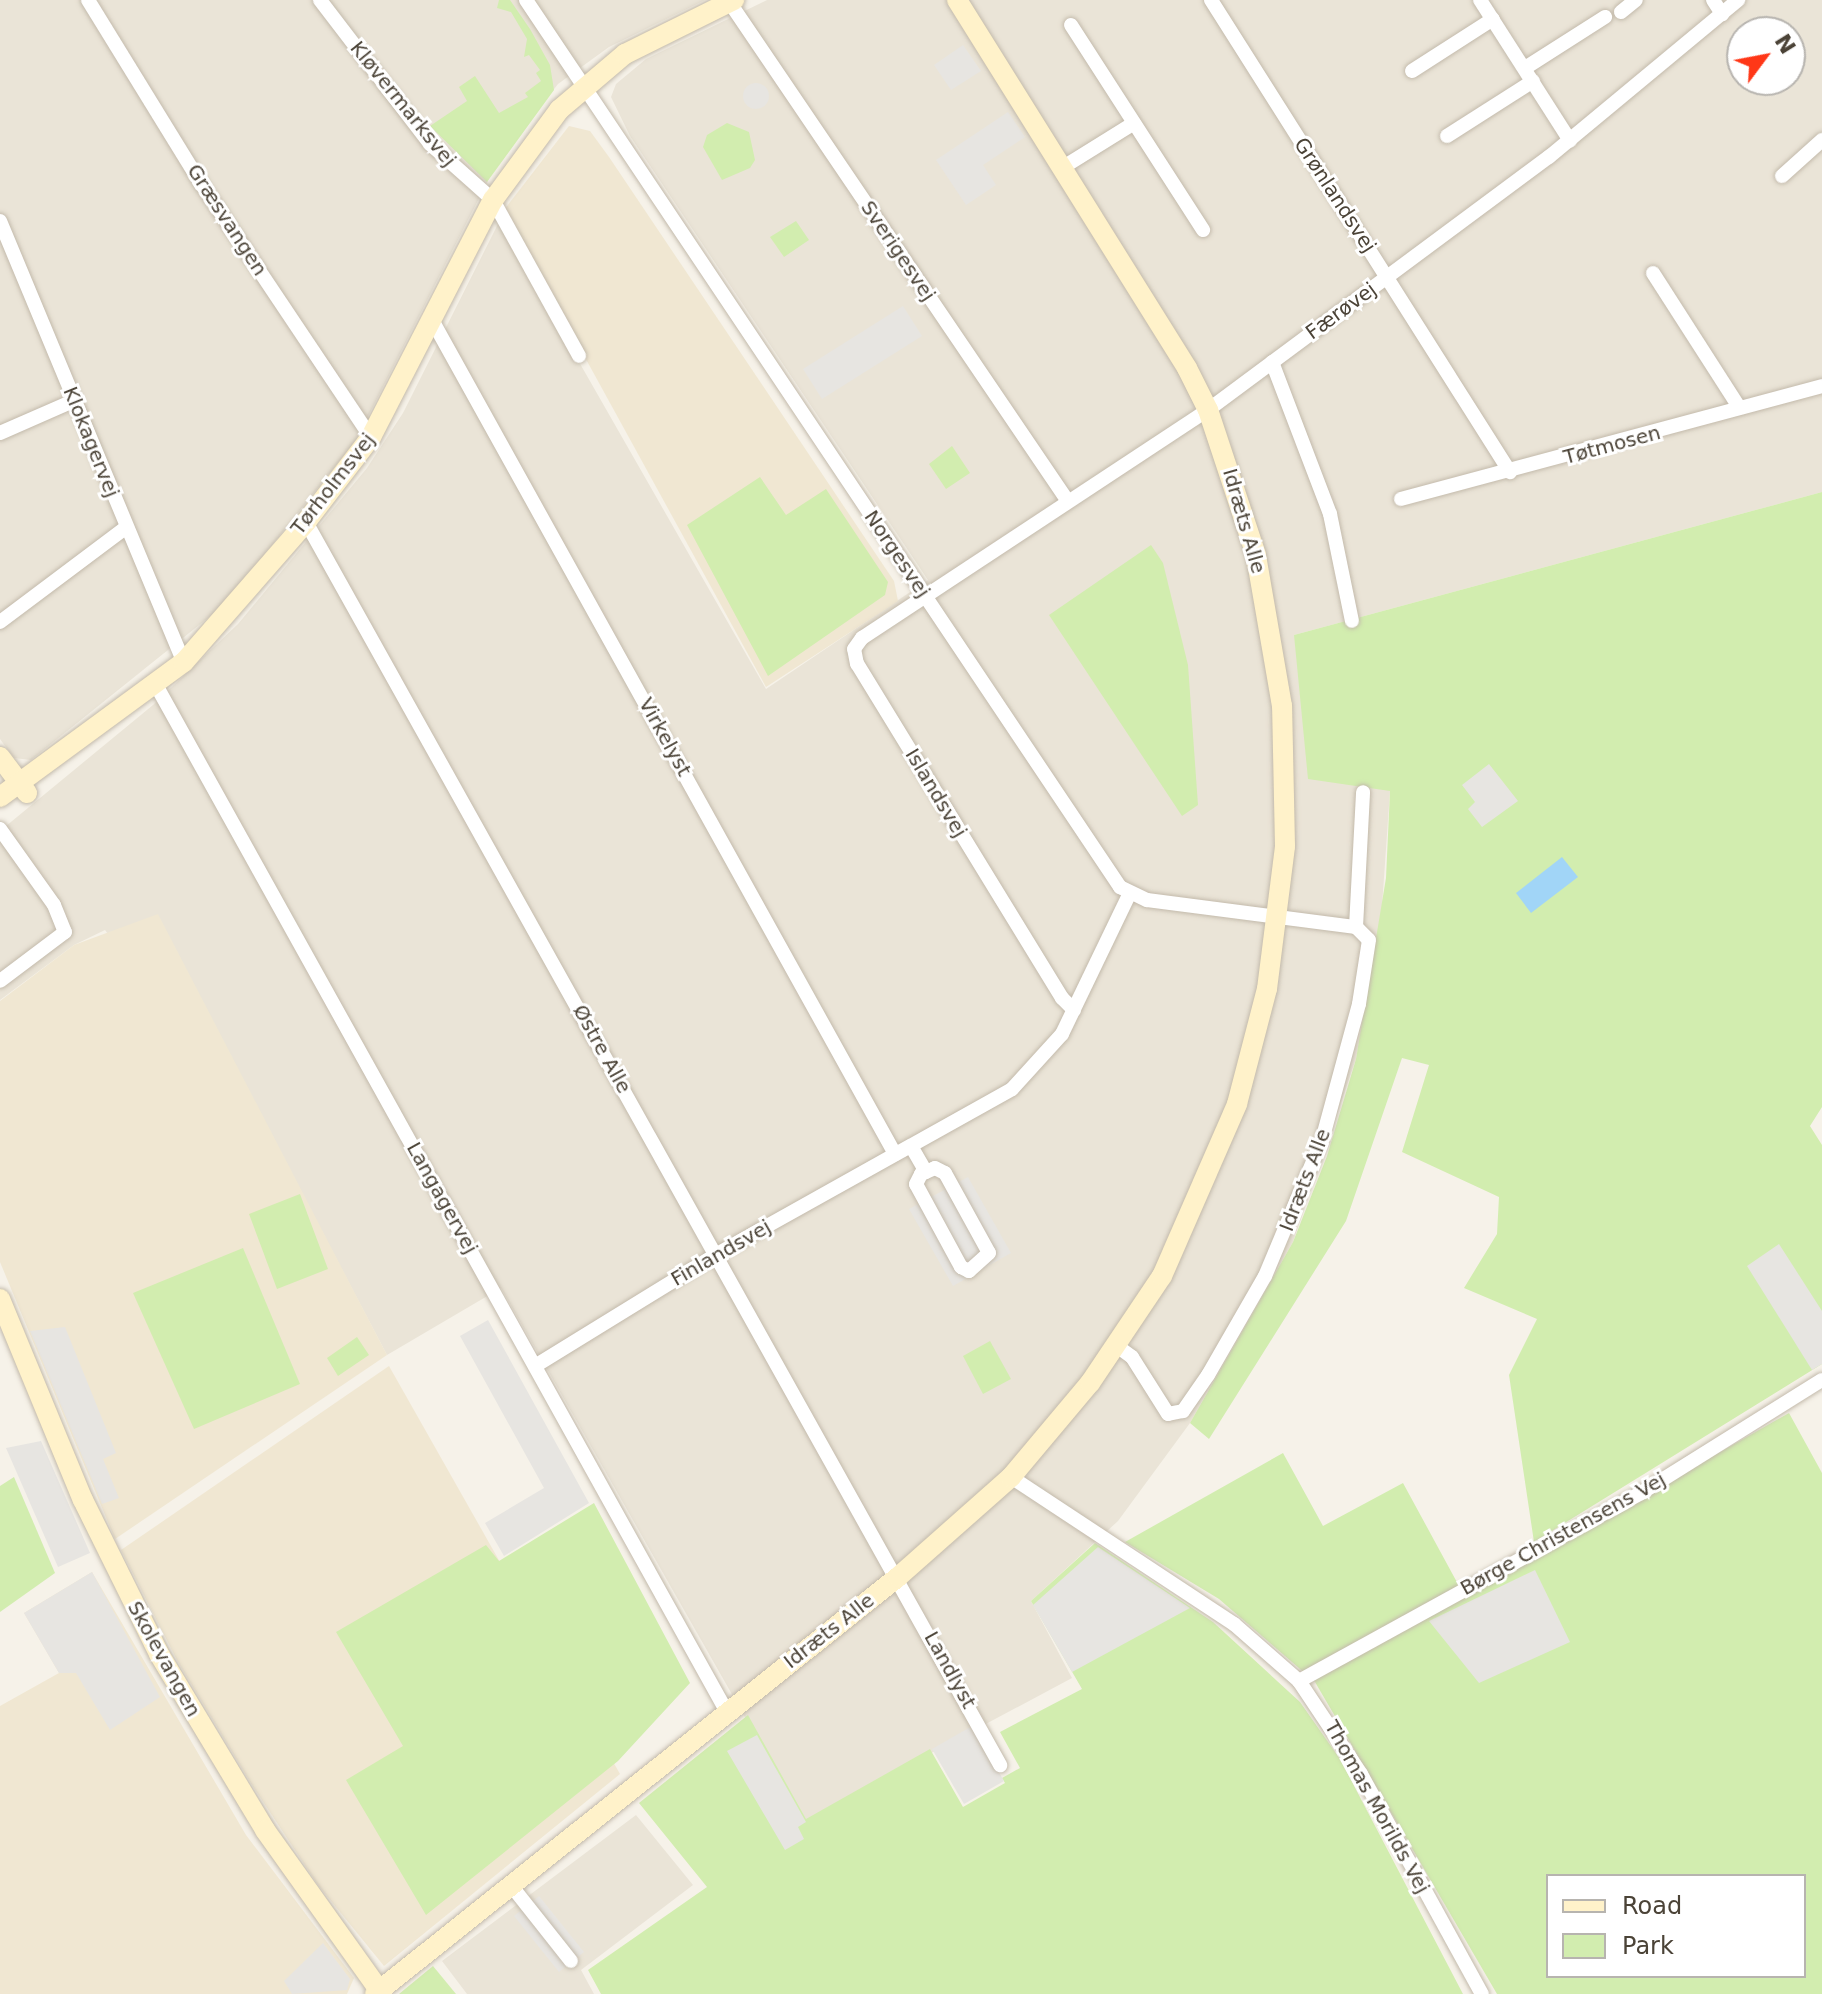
<!DOCTYPE html>
<meta charset="utf-8">
<style>
body{margin:0}
#map{position:relative;width:1822px;height:1994px;overflow:hidden;background:#f6f2e9;font-family:"DejaVu Sans",sans-serif}
div>[style]{position:absolute}
[style*='--x']{left:calc(var(--x)*1px);top:calc(var(--y)*1px);width:calc(var(--w)*1px);rotate:calc(var(--a)*1deg)}
.residential>*{inset:0;background:#eae4d7}
.education>*{inset:0;background:#f0e7d2}
.green>*{inset:0;background:#d2edaf}
.parking>*{inset:0;background:#e7e5e1}
.round{border-radius:50%}
.water>*{inset:0;background:#a1d5f7}
.roads{filter:drop-shadow(0 0 2px #c3baab) drop-shadow(0 0 2px #c3baab)}
.street>*{height:14px;margin:-7px;padding:0 7px;transform-origin:7px;border-radius:7px;background:#fff}
.secondary>*{height:20px;margin:-10px;padding:0 10px;transform-origin:10px;border-radius:10px;background:#fff2ca}
span{translate:-50% -50%;white-space:nowrap;text-align:center;line-height:1.15;-webkit-text-stroke:6px #fff;paint-order:stroke}
.street-label{font-size:20px;color:#4b4337}
.legend{position:absolute;left:1546px;top:1874px;width:260px;height:104px;box-sizing:border-box;background:#fff;border:2px solid #b7b4af;margin:0;padding:10px 14px;list-style:none;font-size:24px;color:#4b4337}
.legend li{display:flex;align-items:center;gap:16px;height:40px}
.legend b{width:40px;border:2px solid #b7b4af}
.north{position:absolute;left:1726px;top:16px;width:80px;height:80px;box-sizing:border-box;background:#fff;border:2px solid #b7b4af;border-radius:50%;rotate:58deg;font-size:22px;font-weight:700;line-height:32px;text-align:center;color:#4b4337}
.north::after{content:'';display:block;margin:auto;width:28px;height:36px;background:#ff3717;clip-path:polygon(50% 0,100% 100%,50% 72%,0 100%)}
</style>
<div id="map">
<div class="residential">
<div style="clip-path:polygon(0 0,705px 0,609px 47px,558px 84px,498px 161px,356px 440px,224px 605px,31px 760px,14px 758px,0 739px)"></div>
<div style="clip-path:polygon(evenodd,767px 0,1822px 0,1822px 492px,1294px 635px,1390px 791px,1380px 935px,1356px 1059px,1293px 1242px,1190px 1423px,1118px 1521px,1031px 1601px,1072px 1678px,804px 1821px,501px 1288px,387px 1355px,297px 1184px,105px 930px,74px 945px,0 1000px,0 831px,153px 705px,238px 624px,367px 468px,403px 413px,499px 222px,766px 689px,928px 580px,630px 136px,611px 97px,616px 84px,646px 59px,767px 0,1742px 32px,1790px 32px,1790px 80px,1742px 80px,1742px 32px)"></div>
<div style="clip-path:polygon(636px 1815px,693px 1885px,581px 1970px,594px 1994px,467px 1994px,442px 1961px)"></div>
</div>
<div class="education">
<div style="clip-path:polygon(569px 126px,590px 131px,609px 157px,894px 581px,898px 601px,766px 687px,504px 210px)"></div>
<div style="clip-path:polygon(158px 914px,387px 1355px,115px 1539px,0 1262px,0 1001px,74px 945px)"></div>
<div style="clip-path:polygon(389px 1366px,620px 1774px,384px 1966px,318px 1885px,252px 1785px,178px 1662px,121px 1550px)"></div>
<div style="clip-path:polygon(92px 1572px,246px 1835px,354px 1978px,347px 1994px,0 1994px,0 1706px,59px 1673px,24px 1613px)"></div>
</div>
<div class="green">
<div style="clip-path:polygon(499px 0,510px 0,530px 29px,550px 65px,554px 90px,487px 182px,430px 126px,467px 101px,459px 87px,475px 76px,499px 113px,528px 97px,525px 93px,541px 81px,536px 73px,540px 70px,529px 55px,524px 57px,527px 39px,511px 12px,497px 8px)"></div>
<div style="clip-path:polygon(727px 123px,749px 132px,755px 160px,750px 168px,722px 180px,703px 147px,707px 135px)"></div>
<div style="clip-path:polygon(796px 221px,809px 240px,784px 257px,770px 237px)"></div>
<div style="clip-path:polygon(952px 446px,970px 473px,946px 489px,929px 464px)"></div>
<div style="clip-path:polygon(760px 477px,786px 515px,826px 489px,888px 582px,885px 595px,768px 676px,687px 525px)"></div>
<div style="clip-path:polygon(1822px 492px,1822px 1107px,1810px 1126px,1822px 1145px,1822px 1364px,1534px 1542px,1509px 1375px,1537px 1319px,1464px 1288px,1497px 1234px,1499px 1197px,1402px 1152px,1429px 1065px,1402px 1058px,1346px 1221px,1209px 1439px,1190px 1423px,1293px 1242px,1327px 1156px,1356px 1059px,1386px 878px,1390px 791px,1308px 779px,1294px 635px)"></div>
<div style="clip-path:polygon(1151px 545px,1163px 563px,1188px 665px,1198px 805px,1182px 816px,1049px 615px)"></div>
<div style="clip-path:polygon(300px 1194px,328px 1269px,277px 1289px,249px 1214px)"></div>
<div style="clip-path:polygon(243px 1248px,300px 1384px,194px 1429px,133px 1293px)"></div>
<div style="clip-path:polygon(357px 1337px,369px 1355px,338px 1376px,327px 1358px)"></div>
<div style="clip-path:polygon(990px 1341px,1011px 1379px,983px 1394px,963px 1356px)"></div>
<div style="clip-path:polygon(evenodd,1789px 1413px,1822px 1473px,1822px 1994px,1497px 1994px,1315px 1682px,1219px 1599px,1125px 1542px,1283px 1453px,1323px 1526px,1403px 1483px,1465px 1597px,1789px 1413px,1548px 1876px,1804px 1876px,1804px 1976px,1548px 1976px,1548px 1876px)"></div>
<div style="clip-path:polygon(14px 1477px,55px 1573px,0 1612px,0 1486px)"></div>
<div style="clip-path:polygon(594px 1503px,690px 1683px,618px 1761px,426px 1915px,346px 1780px,403px 1746px,336px 1632px,486px 1545px,499px 1561px)"></div>
<div style="clip-path:polygon(1095px 1543px,1213px 1622px,1300px 1702px,1340px 1759px,1463px 1994px,601px 1994px,588px 1970px,707px 1887px,639px 1803px,748px 1715px,806px 1819px,930px 1749px,963px 1807px,1005px 1783px,1002px 1778px,1020px 1768px,1000px 1732px,1082px 1689px,1031px 1601px)"></div>
<div style="clip-path:polygon(433px 1966px,456px 1994px,399px 1994px)"></div>
</div>
<div class="parking">
<div style="clip-path:polygon(963px 45px,981px 71px,951px 90px,934px 65px)"></div>
<div class="round" style="left:743px;top:83px;width:26px;height:26px"></div>
<div style="clip-path:polygon(1008px 112px,1025px 137px,983px 165px,996px 185px,966px 205px,936px 160px)"></div>
<div style="clip-path:polygon(903px 306px,922px 336px,822px 399px,803px 369px)"></div>
<div style="clip-path:polygon(1489px 764px,1518px 801px,1482px 827px,1468px 809px,1475px 802px,1462px 785px)"></div>
<div style="clip-path:polygon(968px 1177px,1011px 1253px,953px 1286px,909px 1209px)"></div>
<div style="clip-path:polygon(1779px 1244px,1822px 1311px,1822px 1364px,1812px 1370px,1747px 1266px)"></div>
<div style="clip-path:polygon(488px 1320px,589px 1503px,504px 1556px,485px 1523px,544px 1488px,460px 1336px)"></div>
<div style="clip-path:polygon(65px 1327px,116px 1453px,103px 1459px,119px 1498px,102px 1504px,30px 1331px)"></div>
<div style="clip-path:polygon(41px 1441px,90px 1553px,58px 1567px,6px 1448px)"></div>
<div style="clip-path:polygon(1098px 1547px,1190px 1608px,1072px 1672px,1033px 1605px)"></div>
<div style="clip-path:polygon(1535px 1570px,1570px 1642px,1479px 1683px,1429px 1621px)"></div>
<div style="clip-path:polygon(92px 1572px,160px 1697px,110px 1730px,76px 1673px,59px 1673px,24px 1613px)"></div>
<div style="clip-path:polygon(972px 1726px,1004px 1781px,964px 1804px,932px 1749px)"></div>
<div style="clip-path:polygon(757px 1735px,806px 1822px,798px 1827px,804px 1839px,785px 1850px,727px 1751px)"></div>
<div style="clip-path:polygon(539px 1896px,584px 1952px,559px 1972px,514px 1916px)"></div>
<div style="clip-path:polygon(323px 1943px,350px 1979px,347px 1990px,292px 1994px,284px 1981px)"></div>
</div>
<div class="water">
<div style="clip-path:polygon(1562px 857px,1578px 877px,1531px 913px,1516px 893px)"></div>
</div>
<div class="roads">
<div class="street">
<div style="--x:88;--y:0;--w:217;--a:58.4"></div>
<div style="--x:202;--y:185;--w:303;--a:56.2"></div>
<div style="--x:320;--y:0;--w:181;--a:52.6"></div>
<div style="--x:430;--y:144;--w:84;--a:41.6"></div>
<div style="--x:493;--y:200;--w:178;--a:61.1"></div>
<div style="--x:526;--y:0;--w:1068;--a:56.19"></div>
<div style="--x:1120;--y:887;--w:30;--a:26"></div>
<div style="--x:1147;--y:900;--w:211;--a:7.4"></div>
<div style="--x:1356;--y:927;--w:18;--a:45"></div>
<div style="--x:1369;--y:940;--w:65;--a:98.9"></div>
<div style="--x:1359;--y:1004;--w:141;--a:105.2"></div>
<div style="--x:1322;--y:1140;--w:147;--a:112.7"></div>
<div style="--x:1265;--y:1276;--w:114;--a:119.9"></div>
<div style="--x:1208;--y:1375;--w:44;--a:124.8"></div>
<div style="--x:1183;--y:1411;--w:15;--a:169"></div>
<div style="--x:1168;--y:1414;--w:67;--a:-122.3"></div>
<div style="--x:1132;--y:1357;--w:19;--a:-144"></div>
<div style="--x:728;--y:0;--w:604;--a:55.86"></div>
<div style="--x:1211;--y:0;--w:559;--a:57.65"></div>
<div style="--x:1480;--y:0;--w:167;--a:57.4"></div>
<div style="--x:1713;--y:0;--w:17;--a:57"></div>
<div style="--x:1621;--y:12;--w:19;--a:-39"></div>
<div style="--x:1071;--y:25;--w:244;--a:57.2"></div>
<div style="--x:1525;--y:68;--w:95;--a:-32.5"></div>
<div style="--x:1412;--y:71;--w:96;--a:-32.7"></div>
<div style="--x:1447;--y:136;--w:102;--a:-32.6"></div>
<div style="--x:1065;--y:166;--w:81;--a:-31.9"></div>
<div style="--x:1782;--y:176;--w:54;--a:-42"></div>
<div style="--x:0;--y:221;--w:478;--a:67.4"></div>
<div style="--x:1653;--y:273;--w:159;--a:57.3"></div>
<div style="--x:432;--y:320;--w:954;--a:60.96"></div>
<div style="--x:1272;--y:362;--w:163;--a:69.1"></div>
<div style="--x:1330;--y:514;--w:109;--a:78.4"></div>
<div style="--x:0;--y:433;--w:82;--a:-23.7"></div>
<div style="--x:1401;--y:499;--w:436;--a:-15"></div>
<div style="--x:306;--y:522;--w:1424;--a:60.82"></div>
<div style="--x:0;--y:622;--w:156;--a:-36.9"></div>
<div style="--x:156;--y:685;--w:1175;--a:60.93"></div>
<div style="--x:0;--y:829;--w:93;--a:54.6"></div>
<div style="--x:54;--y:905;--w:29;--a:68"></div>
<div style="--x:65;--y:932;--w:81;--a:143"></div>
<div style="--x:1356;--y:927;--w:135;--a:-87"></div>
<div style="--x:1074;--y:1010;--w:17;--a:-135"></div>
<div style="--x:1062;--y:998;--w:392;--a:-121.5"></div>
<div style="--x:857;--y:664;--w:15;--a:-101"></div>
<div style="--x:854;--y:649;--w:14;--a:-54"></div>
<div style="--x:862;--y:638;--w:414;--a:-33.4"></div>
<div style="--x:1208;--y:410;--w:425;--a:-36.6"></div>
<div style="--x:1549;--y:157;--w:246;--a:-39.7"></div>
<div style="--x:911;--y:1146;--w:30;--a:60"></div>
<div style="--x:935;--y:1168;--w:11;--a:27"></div>
<div style="--x:945;--y:1173;--w:91;--a:61.2"></div>
<div style="--x:989;--y:1253;--w:27;--a:138"></div>
<div style="--x:969;--y:1271;--w:9;--a:-153"></div>
<div style="--x:961;--y:1267;--w:94;--a:-118.5"></div>
<div style="--x:916;--y:1184;--w:11;--a:-63"></div>
<div style="--x:921;--y:1174;--w:15;--a:-23"></div>
<div style="--x:535;--y:1366;--w:214;--a:-31.6"></div>
<div style="--x:717;--y:1254;--w:338;--a:-29.2"></div>
<div style="--x:1012;--y:1089;--w:74;--a:-47.7"></div>
<div style="--x:1062;--y:1034;--w:154;--a:-64.3"></div>
<div style="--x:1011;--y:1477;--w:267;--a:33.4"></div>
<div style="--x:1234;--y:1624;--w:86;--a:41.2"></div>
<div style="--x:1299;--y:1681;--w:112;--a:56.3"></div>
<div style="--x:1361;--y:1774;--w:251;--a:61.2"></div>
<div style="--x:1299;--y:1681;--w:390;--a:-28.8"></div>
<div style="--x:1641;--y:1493;--w:213;--a:-32"></div>
<div style="--x:510;--y:1884;--w:98;--a:51.6"></div>
</div>
<div class="secondary">
<div style="--x:0;--y:757;--w:45;--a:53.1"></div>
<div style="--x:0;--y:797;--w:228;--a:-36.3"></div>
<div style="--x:184;--y:662;--w:186;--a:-48.9"></div>
<div style="--x:306;--y:522;--w:107;--a:-52.6"></div>
<div style="--x:371;--y:437;--w:267;--a:-62.8"></div>
<div style="--x:493;--y:200;--w:112;--a:-53.7"></div>
<div style="--x:559;--y:110;--w:87;--a:-40.3"></div>
<div style="--x:625;--y:54;--w:122;--a:-26.4"></div>
<div style="--x:0;--y:1299;--w:217;--a:67.6"></div>
<div style="--x:83;--y:1500;--w:172;--a:63.7"></div>
<div style="--x:159;--y:1654;--w:205;--a:58.9"></div>
<div style="--x:265;--y:1830;--w:198;--a:54.5"></div>
<div style="--x:375;--y:1994;--w:669;--a:-38.57"></div>
<div style="--x:898;--y:1577;--w:151;--a:-41.5"></div>
<div style="--x:1011;--y:1477;--w:123;--a:-50"></div>
<div style="--x:1090;--y:1383;--w:129;--a:-56.1"></div>
<div style="--x:1162;--y:1276;--w:188;--a:-66.4"></div>
<div style="--x:1237;--y:1104;--w:119;--a:-75.4"></div>
<div style="--x:1267;--y:989;--w:144;--a:-82.8"></div>
<div style="--x:1285;--y:846;--w:140;--a:-91.2"></div>
<div style="--x:1282;--y:706;--w:153;--a:-99.8"></div>
<div style="--x:1256;--y:555;--w:153;--a:-108.3"></div>
<div style="--x:1208;--y:410;--w:47;--a:-116.6"></div>
<div style="--x:1187;--y:368;--w:434;--a:-122"></div>
</div>
</div>
<div class="street-label">
<span style="left:403px;top:104px;rotate:51deg">Kløvermarksvej</span>
<span style="left:1335px;top:195px;rotate:57deg">Grønlandsvej</span>
<span style="left:227px;top:220px;rotate:57deg">Græsvangen</span>
<span style="left:898px;top:251px;rotate:56deg">Sverigesvej</span>
<span style="left:1341px;top:311px;rotate:-36deg">Færøvej</span>
<span style="left:91px;top:442px;rotate:68deg">Klokagervej</span>
<span style="left:1612px;top:445px;rotate:-15deg">Tøtmosen</span>
<span style="left:333px;top:484px;rotate:-52deg">Tørholmsvej</span>
<span style="left:1244px;top:521px;rotate:74deg">Idræts Alle</span>
<span style="left:897px;top:554px;rotate:56deg">Norgesvej</span>
<span style="left:665px;top:737px;rotate:61deg">Virkelyst</span>
<span style="left:936px;top:793px;rotate:59deg">Islandsvej</span>
<span style="left:602px;top:1049px;rotate:61deg">Østre Alle</span>
<span style="left:1305px;top:1180px;rotate:-69deg">Idræts Alle</span>
<span style="left:442px;top:1198px;rotate:61deg">Langagervej</span>
<span style="left:721px;top:1253px;rotate:-30deg">Finlandsvej</span>
<span style="left:1563px;top:1534px;rotate:-29deg">Børge Christensens Vej</span>
<span style="left:829px;top:1631px;rotate:-38deg">Idræts Alle</span>
<span style="left:164px;top:1659px;rotate:61deg">Skolevangen</span>
<span style="left:950px;top:1670px;rotate:61deg">Landlyst</span>
<span style="left:1377px;top:1807px;rotate:61deg">Thomas Morilds Vej</span>
</div>
<ul class="legend">
<li><b style="height:10px;background:#fff2ca"></b>Road</li>
<li><b style="height:22px;background:#d2edaf"></b>Park</li>
</ul>
<div class="north">N</div>
</div>
